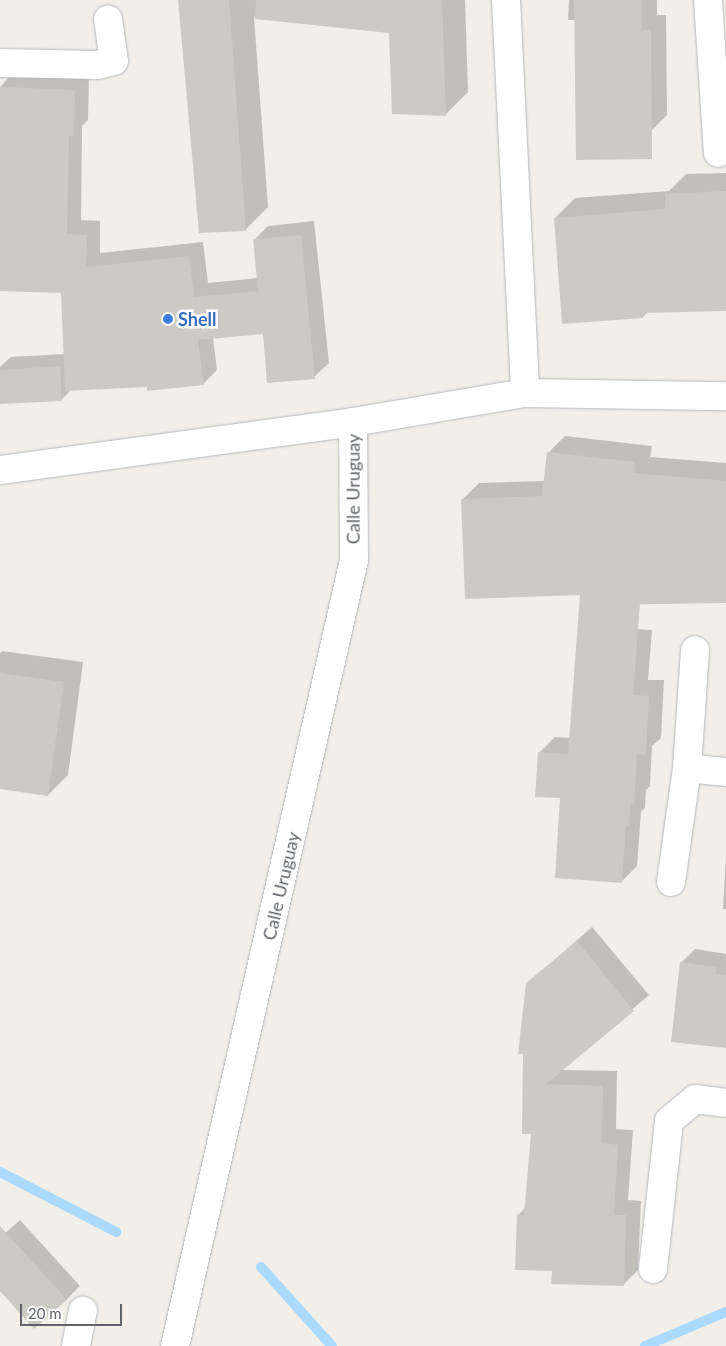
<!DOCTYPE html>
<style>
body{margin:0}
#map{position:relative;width:726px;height:1346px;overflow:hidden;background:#f1efe8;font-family:Lato,sans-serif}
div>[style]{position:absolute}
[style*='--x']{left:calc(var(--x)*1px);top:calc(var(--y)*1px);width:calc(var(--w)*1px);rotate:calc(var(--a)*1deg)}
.shadow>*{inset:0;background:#0003}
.stream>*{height:10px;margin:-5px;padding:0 5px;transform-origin:5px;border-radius:5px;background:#aadaff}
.building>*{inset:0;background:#cccac5}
.roads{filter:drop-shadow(0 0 1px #b5b8bc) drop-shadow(0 0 1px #b5b8bc)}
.minor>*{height:28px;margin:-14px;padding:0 14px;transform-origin:14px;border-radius:14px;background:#fff}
.tertiary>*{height:28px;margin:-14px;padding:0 14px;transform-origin:14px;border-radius:14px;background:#fff}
.dots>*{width:14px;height:14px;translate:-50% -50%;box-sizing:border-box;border:2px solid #fff;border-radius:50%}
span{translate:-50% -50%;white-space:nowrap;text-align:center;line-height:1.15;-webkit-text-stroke:5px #fff;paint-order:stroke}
.shop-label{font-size:18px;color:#366cbe;font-weight:700}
.left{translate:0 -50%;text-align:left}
.street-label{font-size:18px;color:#5f6368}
.scale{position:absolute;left:20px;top:1304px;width:102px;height:22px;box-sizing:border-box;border:2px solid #5f6368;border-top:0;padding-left:6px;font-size:15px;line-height:18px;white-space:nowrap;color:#5f6368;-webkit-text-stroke:4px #fff;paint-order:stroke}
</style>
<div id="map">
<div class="shadow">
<div style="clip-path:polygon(179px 0,465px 0,468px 92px,445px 115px,390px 32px,254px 17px,268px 207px,245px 230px)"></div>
<div style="clip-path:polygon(569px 0,657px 0,657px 15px,666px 15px,667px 115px,651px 131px,575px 20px,568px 20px)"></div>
<div style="clip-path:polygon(13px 73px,89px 76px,88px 120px,82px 126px,81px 220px,100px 221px,100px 253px,203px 242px,208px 283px,258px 278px,254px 240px,268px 226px,314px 221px,329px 363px,314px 377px,264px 333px,213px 338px,217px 370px,203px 384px,72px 389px,62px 399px,0 402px,0 367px,11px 357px,65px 354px,62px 291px,0 290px,0 87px)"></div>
<div style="clip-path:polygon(726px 173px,726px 310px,648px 312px,643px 317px,555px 218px,575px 198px,669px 191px,686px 174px)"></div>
<div style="clip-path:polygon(565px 436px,652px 446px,650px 457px,726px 463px,726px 602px,580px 606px,581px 594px,462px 500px,479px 483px,545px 481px,548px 453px)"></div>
<div style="clip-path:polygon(593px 626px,652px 630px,648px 680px,664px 680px,661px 738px,652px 746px,650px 786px,646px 790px,645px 808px,641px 812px,637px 866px,621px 882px,561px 797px,539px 753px,555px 737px,571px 738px)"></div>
<div style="clip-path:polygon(2px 651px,83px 662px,68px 775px,48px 795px,0 788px,0 653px)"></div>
<div style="clip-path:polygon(726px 856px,726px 909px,723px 909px)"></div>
<div style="clip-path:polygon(592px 927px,649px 995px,561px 1070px,617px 1071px,616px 1129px,633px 1130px,628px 1200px,641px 1201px,638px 1270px,623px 1285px,553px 1270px,518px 1215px,526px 1207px,533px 1133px,527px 984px)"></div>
<div style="clip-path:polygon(695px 949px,726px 954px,726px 1047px,681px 963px)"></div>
<div style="clip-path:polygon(20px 1220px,80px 1286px,66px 1300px,0 1289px,0 1238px)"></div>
</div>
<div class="stream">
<div style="--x:0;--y:1172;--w:131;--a:27.3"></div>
<div style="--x:261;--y:1267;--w:106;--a:48.1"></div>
<div style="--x:645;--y:1346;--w:88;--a:-22.8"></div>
</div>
<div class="building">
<div style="clip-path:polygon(178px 0,229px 0,246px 231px,199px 233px)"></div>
<div style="clip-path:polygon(256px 0,442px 0,446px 116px,392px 114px,389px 33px,255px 19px)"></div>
<div style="clip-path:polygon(574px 0,642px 0,642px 30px,651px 30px,652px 159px,576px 160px)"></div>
<div style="clip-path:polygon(0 87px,75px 90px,74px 136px,69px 136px,67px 234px,87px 235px,86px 267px,189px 256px,194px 297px,258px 291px,253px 239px,301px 235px,315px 379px,267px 383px,263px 334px,198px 340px,204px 385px,147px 391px,147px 387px,65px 391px,61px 293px,0 291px)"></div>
<div style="clip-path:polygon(726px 191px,726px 311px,643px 313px,643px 318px,562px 324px,554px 218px,665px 209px,665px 194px)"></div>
<div style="clip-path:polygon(60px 366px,62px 401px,0 404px,0 370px)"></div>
<div style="clip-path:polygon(547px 452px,635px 462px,634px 473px,726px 481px,726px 603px,640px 604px,633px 695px,649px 696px,646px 755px,637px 754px,634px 804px,631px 803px,629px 826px,626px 826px,622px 883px,555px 878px,560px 798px,535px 797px,538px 752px,568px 754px,580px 595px,465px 599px,461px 499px,542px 496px)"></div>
<div style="clip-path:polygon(0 673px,64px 682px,48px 796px,0 789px)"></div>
<div style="clip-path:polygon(577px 941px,634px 1011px,546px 1084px,603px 1086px,602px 1143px,618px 1145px,614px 1215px,626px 1215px,624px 1286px,551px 1284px,552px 1271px,515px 1270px,517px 1214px,524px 1215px,531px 1134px,522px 1134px,523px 1054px,518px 1054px,526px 983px)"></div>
<div style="clip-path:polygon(680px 962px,716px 967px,716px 974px,726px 975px,726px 1048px,671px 1042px)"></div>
<div style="clip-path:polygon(0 1226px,67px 1300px,34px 1329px,0 1291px)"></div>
</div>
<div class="roads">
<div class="minor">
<div style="--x:506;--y:0;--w:393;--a:87.2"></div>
<div style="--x:708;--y:0;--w:153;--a:86.3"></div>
<div style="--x:0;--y:63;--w:97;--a:1.2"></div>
<div style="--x:97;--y:65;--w:17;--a:-13"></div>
<div style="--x:114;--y:61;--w:42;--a:-98.1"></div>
<div style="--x:687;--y:768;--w:39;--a:6"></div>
<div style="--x:671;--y:882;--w:115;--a:-82"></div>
<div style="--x:687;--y:768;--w:118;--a:-86.1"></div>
<div style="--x:653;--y:1269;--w:149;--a:-83.8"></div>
<div style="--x:669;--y:1121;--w:34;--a:-40"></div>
<div style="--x:695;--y:1099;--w:31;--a:7"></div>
<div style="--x:76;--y:1346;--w:36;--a:-79"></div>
<div style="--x:175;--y:1346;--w:806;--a:-77.17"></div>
<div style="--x:354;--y:560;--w:138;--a:-90.4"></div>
</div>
<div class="tertiary">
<div style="--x:0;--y:470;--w:356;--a:-7.7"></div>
<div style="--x:353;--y:422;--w:174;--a:-9.6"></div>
<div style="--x:525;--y:393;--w:201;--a:0.9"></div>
</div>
</div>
<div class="dots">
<div style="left:168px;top:319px;background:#3f7fe0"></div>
</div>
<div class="shop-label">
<span class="left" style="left:178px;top:319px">Shell</span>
</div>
<div class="street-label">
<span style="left:353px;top:489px;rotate:-90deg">Calle Uruguay</span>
<span style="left:281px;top:886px;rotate:-77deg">Calle Uruguay</span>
</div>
<div class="scale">20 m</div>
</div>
